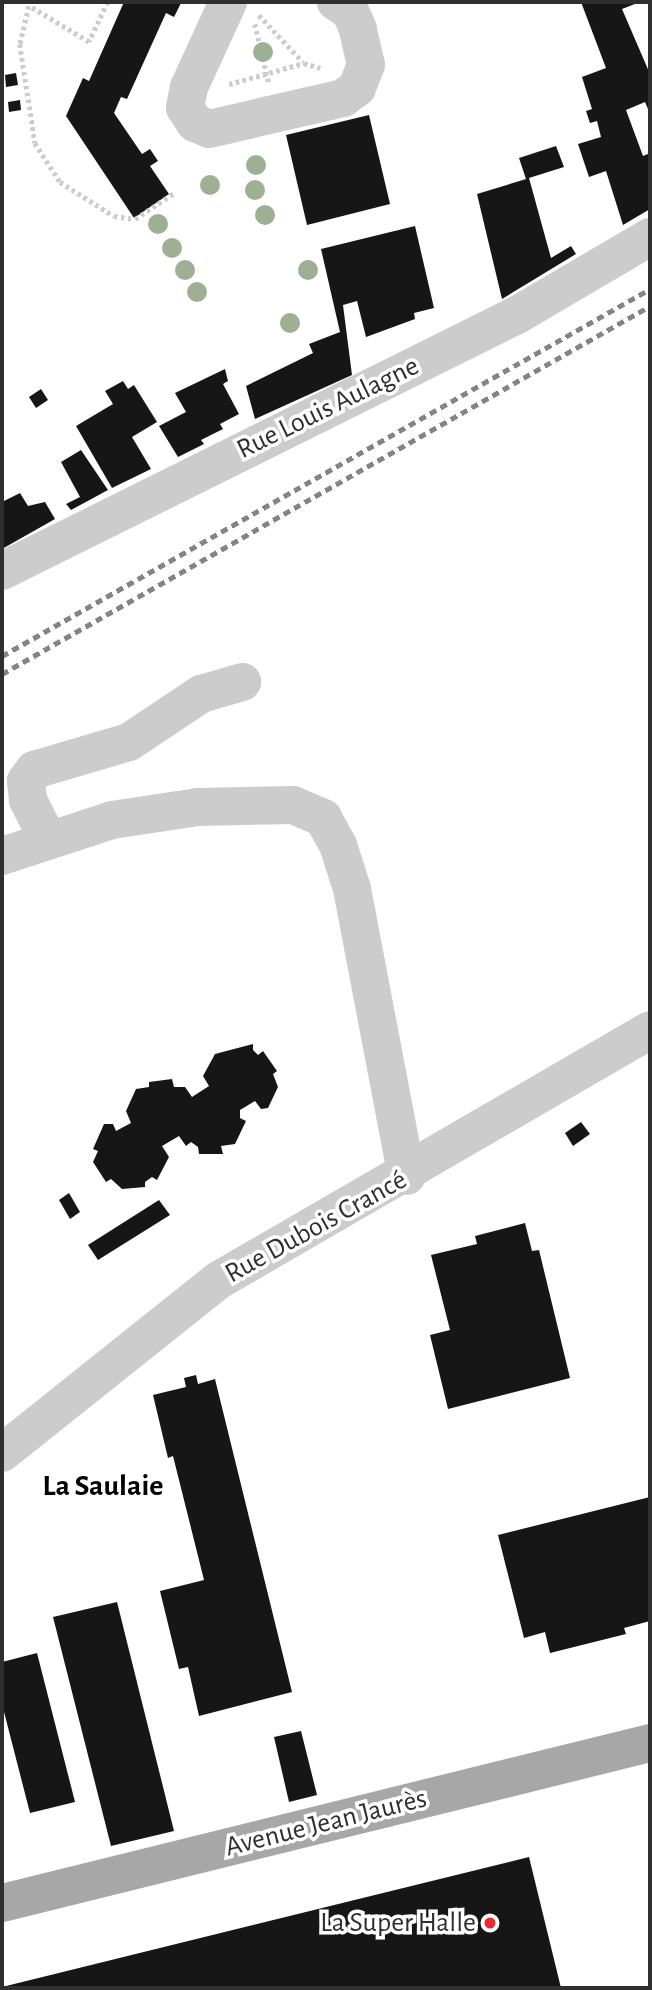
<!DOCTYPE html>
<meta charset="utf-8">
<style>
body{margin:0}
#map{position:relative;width:652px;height:1990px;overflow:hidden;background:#fff;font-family:"Alegreya Sans",sans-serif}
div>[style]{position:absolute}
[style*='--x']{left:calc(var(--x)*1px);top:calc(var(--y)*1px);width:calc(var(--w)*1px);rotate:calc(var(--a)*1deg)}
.building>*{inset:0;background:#161616}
.path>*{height:4.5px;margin-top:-2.25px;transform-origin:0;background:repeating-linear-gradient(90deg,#ccc 0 3.5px,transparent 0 7px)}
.minor>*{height:38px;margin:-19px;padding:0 19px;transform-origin:19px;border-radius:19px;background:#ccc}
.major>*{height:38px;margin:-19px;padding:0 19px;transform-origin:19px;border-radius:19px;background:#a7a7a7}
.rail>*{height:5px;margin-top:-2.5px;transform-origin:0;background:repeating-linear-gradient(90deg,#848484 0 7px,transparent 0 12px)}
.trees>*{width:20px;height:20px;margin:-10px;border-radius:50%;background:#9eaf93}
.dots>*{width:19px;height:19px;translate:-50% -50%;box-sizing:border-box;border:4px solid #fff;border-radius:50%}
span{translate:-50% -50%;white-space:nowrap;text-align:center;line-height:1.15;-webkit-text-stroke:7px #fff;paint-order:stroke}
.street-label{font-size:28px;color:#2f2f2f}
.poi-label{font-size:28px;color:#2f2f2f}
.right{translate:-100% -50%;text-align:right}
.neighbourhood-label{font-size:30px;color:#000;font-weight:700}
.frame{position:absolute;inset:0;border:4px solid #2f2f2f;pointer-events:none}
</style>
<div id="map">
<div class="building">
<div style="clip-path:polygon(124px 2px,181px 3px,174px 17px,166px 13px,127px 99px,121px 97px,114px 113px,142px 154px,150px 149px,158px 161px,150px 166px,169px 194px,134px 218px,66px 116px,83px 78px,89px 81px)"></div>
<div style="clip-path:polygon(581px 2px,640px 2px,622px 9px,650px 74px,650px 114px,645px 102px,626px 110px,643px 156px,650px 153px,650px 209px,623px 225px,606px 171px,589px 177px,578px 144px,601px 137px,597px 121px,590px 123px,586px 111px,592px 109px,582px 77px,606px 68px)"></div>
<div style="clip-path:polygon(16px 73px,18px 85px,6px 87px,5px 75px)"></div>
<div style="clip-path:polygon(20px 100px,21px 110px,9px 112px,8px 102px)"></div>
<div style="clip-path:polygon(369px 115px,390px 204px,307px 225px,286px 135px)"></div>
<div style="clip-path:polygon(556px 146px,564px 167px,529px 178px,551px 258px,571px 246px,576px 254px,502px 299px,477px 194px,526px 179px,519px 158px)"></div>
<div style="clip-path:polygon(415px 226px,434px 308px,414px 313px,415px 319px,366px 337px,357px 301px,343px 305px,352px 375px,255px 419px,246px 386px,313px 353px,309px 344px,340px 332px,321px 249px)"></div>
<div style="clip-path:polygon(225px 369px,228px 381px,223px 384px,239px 414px,220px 424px,223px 429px,201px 440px,204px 444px,178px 457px,159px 426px,186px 412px,175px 393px)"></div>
<div style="clip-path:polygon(123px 381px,128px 389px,134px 385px,157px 422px,132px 437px,151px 469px,112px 488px,76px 426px,113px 404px,105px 391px)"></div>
<div style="clip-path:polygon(41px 389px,48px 400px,36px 408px,29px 397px)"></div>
<div style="clip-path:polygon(81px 450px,108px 490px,71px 510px,66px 504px,80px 497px,61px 462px)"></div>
<div style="clip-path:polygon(20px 493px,28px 506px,45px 502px,55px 519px,2px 549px,2px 502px)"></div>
<div style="clip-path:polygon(253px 1044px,253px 1050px,258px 1055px,263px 1051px,277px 1071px,273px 1074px,278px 1087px,268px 1108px,261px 1109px,255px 1101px,240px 1110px,240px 1118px,246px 1121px,235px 1144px,221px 1146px,223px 1154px,199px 1154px,198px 1147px,191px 1142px,186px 1146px,179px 1136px,162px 1146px,169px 1157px,157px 1180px,152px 1177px,145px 1182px,145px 1187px,122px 1189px,111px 1179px,106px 1182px,93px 1162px,98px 1151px,93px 1149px,104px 1124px,113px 1124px,116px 1131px,131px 1123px,126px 1111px,136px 1089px,149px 1087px,149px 1082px,172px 1079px,174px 1087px,185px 1087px,192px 1097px,209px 1086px,203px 1076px,215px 1054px)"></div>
<div style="clip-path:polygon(581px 1122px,590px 1134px,573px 1146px,565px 1133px)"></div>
<div style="clip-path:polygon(69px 1193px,80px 1212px,70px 1219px,59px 1200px)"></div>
<div style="clip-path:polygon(159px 1200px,170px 1215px,98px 1260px,88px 1245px)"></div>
<div style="clip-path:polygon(525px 1223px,532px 1251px,539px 1250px,570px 1378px,448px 1409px,430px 1335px,450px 1330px,431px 1255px,477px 1244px,475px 1236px)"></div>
<div style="clip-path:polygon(196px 1375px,198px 1384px,215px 1379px,292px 1692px,199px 1716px,188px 1667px,179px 1669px,160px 1591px,204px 1580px,173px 1456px,168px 1458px,153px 1395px,186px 1387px,184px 1378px)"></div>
<div style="clip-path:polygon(650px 1497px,650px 1621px,624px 1628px,626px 1634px,550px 1653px,545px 1632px,524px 1638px,498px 1535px)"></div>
<div style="clip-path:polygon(117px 1602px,174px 1831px,111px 1846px,53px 1617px)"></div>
<div style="clip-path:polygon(37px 1653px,75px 1802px,30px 1813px,2px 1704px,2px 1662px)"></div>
<div style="clip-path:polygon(301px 1731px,317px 1795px,289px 1802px,274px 1737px)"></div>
<div style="clip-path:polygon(529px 1857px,561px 1988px,2px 1988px,2px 1987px)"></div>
</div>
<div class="path">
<div style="--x:108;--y:2;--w:44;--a:115.4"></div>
<div style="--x:89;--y:42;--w:70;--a:-149"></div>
<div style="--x:29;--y:6;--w:39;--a:103"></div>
<div style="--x:20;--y:44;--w:100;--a:81.4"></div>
<div style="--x:35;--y:143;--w:46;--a:57.3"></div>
<div style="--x:60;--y:182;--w:64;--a:32.2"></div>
<div style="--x:114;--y:216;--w:21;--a:8"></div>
<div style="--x:135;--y:219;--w:47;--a:-33.7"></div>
<div style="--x:259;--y:15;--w:64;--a:46.9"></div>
<div style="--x:255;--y:24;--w:61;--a:76.7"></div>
<div style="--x:229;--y:84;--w:78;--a:-15.6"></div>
<div style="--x:304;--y:63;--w:17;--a:17"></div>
</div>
<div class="minor">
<div style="--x:228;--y:2;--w:94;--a:114.6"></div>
<div style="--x:189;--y:87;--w:21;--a:101"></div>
<div style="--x:185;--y:108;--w:18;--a:56"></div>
<div style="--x:195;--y:123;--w:15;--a:23"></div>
<div style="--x:209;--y:129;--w:138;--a:-13"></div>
<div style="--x:343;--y:98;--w:17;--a:-36"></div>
<div style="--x:357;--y:88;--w:25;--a:-69"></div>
<div style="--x:366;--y:65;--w:37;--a:-103"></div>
<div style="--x:358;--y:29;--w:20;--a:-114"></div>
<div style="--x:350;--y:11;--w:17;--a:-147"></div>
<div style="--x:2;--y:571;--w:575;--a:-26.43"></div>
<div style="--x:517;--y:315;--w:154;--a:-30.4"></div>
<div style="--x:48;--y:840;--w:45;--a:-116.6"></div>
<div style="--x:28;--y:800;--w:19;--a:-96"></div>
<div style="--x:26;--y:781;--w:14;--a:-54"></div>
<div style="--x:34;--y:770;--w:99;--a:-16.4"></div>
<div style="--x:129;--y:742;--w:87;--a:-33.7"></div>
<div style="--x:201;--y:694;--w:43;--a:-16.3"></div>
<div style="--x:2;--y:856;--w:116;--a:-18.1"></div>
<div style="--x:112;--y:820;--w:87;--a:-8.6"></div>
<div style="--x:198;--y:807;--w:95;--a:-1.2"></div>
<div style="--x:293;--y:805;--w:33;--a:23"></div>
<div style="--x:323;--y:818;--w:31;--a:61"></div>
<div style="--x:338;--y:845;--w:46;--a:72.3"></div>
<div style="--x:352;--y:889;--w:292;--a:79.2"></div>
<div style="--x:2;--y:1453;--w:278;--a:-38.6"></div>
<div style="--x:219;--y:1280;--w:498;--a:-30.1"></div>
</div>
<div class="major">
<div style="--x:2;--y:1903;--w:667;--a:-13.87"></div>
</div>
<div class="rail">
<div style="--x:2;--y:656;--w:745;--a:-29.53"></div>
<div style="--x:2;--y:674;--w:745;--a:-29.59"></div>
</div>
<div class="trees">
<div style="left:263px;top:52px"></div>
<div style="left:256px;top:165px"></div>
<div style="left:210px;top:185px"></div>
<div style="left:255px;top:190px"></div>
<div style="left:265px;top:215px"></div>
<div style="left:158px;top:224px"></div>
<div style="left:172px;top:248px"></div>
<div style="left:185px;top:270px"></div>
<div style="left:308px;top:270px"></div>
<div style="left:197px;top:292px"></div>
<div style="left:290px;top:323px"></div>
</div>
<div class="dots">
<div style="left:490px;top:1923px;background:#ee292a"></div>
</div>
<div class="street-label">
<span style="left:328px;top:408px;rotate:-26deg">Rue Louis Aulagne</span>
<span style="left:316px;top:1227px;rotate:-29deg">Rue Dubois Crancé</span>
<span style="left:326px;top:1823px;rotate:-14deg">Avenue Jean Jaurès</span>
</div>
<div class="poi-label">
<span class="right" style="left:476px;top:1923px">La Super Halle</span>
</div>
<div class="neighbourhood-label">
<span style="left:103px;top:1486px">La Saulaie</span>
</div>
<div class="frame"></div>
</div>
